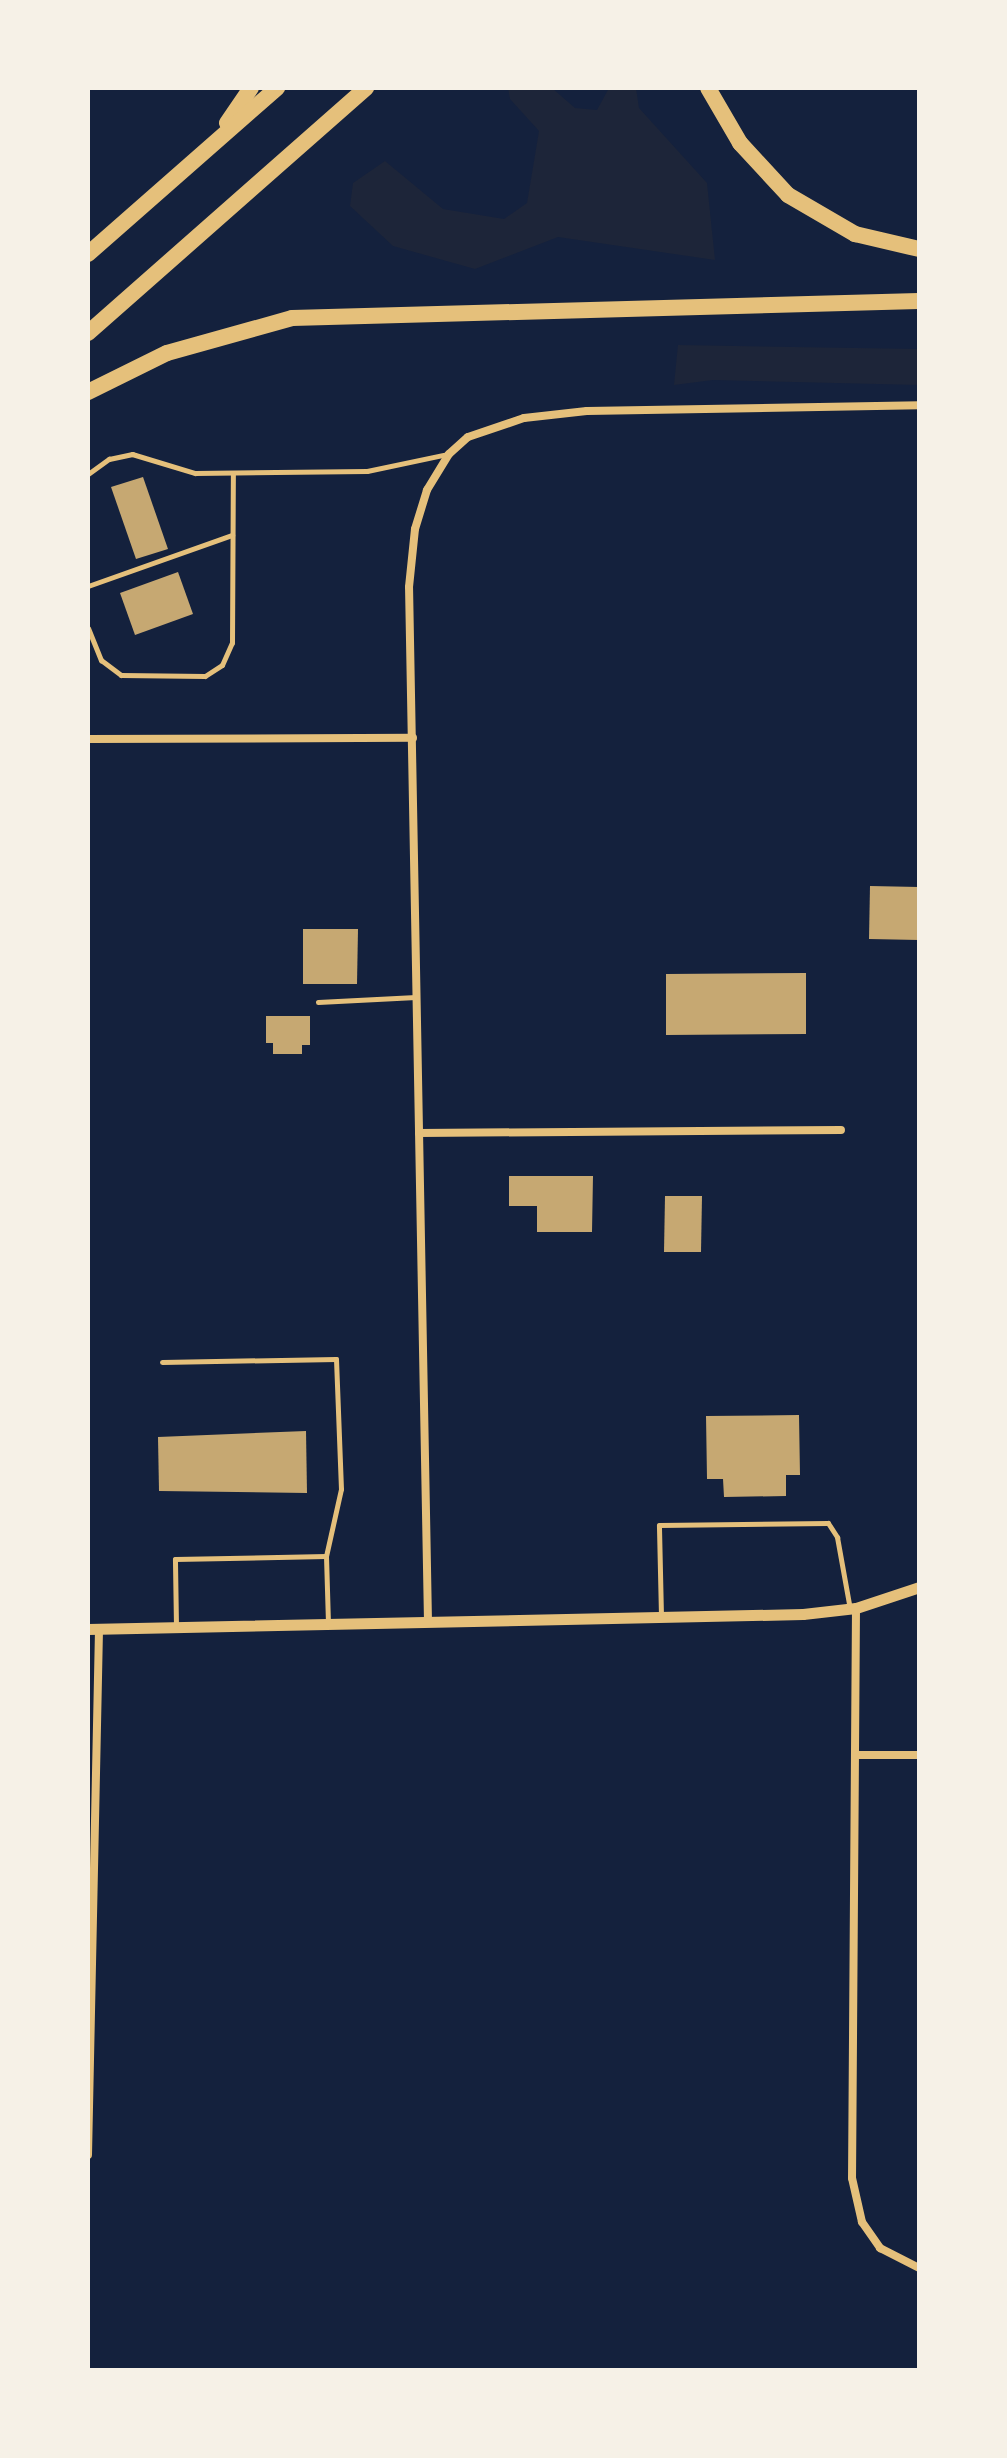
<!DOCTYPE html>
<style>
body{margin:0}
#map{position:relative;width:1007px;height:2458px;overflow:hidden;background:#14213d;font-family:Overpass,sans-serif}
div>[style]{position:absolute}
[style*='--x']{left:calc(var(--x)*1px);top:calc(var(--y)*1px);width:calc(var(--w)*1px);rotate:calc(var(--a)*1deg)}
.green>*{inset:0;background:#1d2539}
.building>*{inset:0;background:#c6a872}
.service>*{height:5px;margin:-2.5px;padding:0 2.5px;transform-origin:2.5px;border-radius:2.5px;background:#e5c07b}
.minor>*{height:8px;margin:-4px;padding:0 4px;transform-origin:4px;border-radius:4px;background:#e5c07b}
.tertiary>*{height:11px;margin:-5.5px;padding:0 5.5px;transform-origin:5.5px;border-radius:5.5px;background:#e5c07b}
.motorway>*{height:16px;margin:-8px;padding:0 8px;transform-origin:8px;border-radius:8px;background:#e5c07b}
span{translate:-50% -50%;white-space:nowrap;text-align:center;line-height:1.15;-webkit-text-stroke:6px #f6f1e7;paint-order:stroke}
.frame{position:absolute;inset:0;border:90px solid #f6f1e7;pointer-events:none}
</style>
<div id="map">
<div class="green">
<div style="clip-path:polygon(508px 88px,552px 88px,575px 108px,597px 110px,609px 88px,636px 88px,639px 108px,707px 183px,715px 260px,558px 237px,475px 269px,393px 246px,350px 206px,353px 183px,385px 161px,443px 209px,504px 219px,527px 203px,539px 131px,510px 99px)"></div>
<div style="clip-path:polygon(678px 345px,919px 349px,919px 385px,713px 380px,674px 385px)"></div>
</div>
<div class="building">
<div style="clip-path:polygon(143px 477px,168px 549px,136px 559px,111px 487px)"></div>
<div style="clip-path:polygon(178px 572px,193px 614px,135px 635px,120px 593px)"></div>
<div style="clip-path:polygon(870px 886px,919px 887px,919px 940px,869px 939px)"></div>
<div style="clip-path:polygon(303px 929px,358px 929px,357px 984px,303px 984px)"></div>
<div style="clip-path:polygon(806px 973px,806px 1034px,666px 1035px,666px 974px)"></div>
<div style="clip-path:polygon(266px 1016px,310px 1016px,310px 1045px,302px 1045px,302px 1054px,273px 1054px,273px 1043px,266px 1043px)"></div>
<div style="clip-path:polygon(509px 1176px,593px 1176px,592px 1232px,537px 1232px,537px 1206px,509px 1206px)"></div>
<div style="clip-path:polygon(665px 1196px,702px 1196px,701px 1252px,664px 1252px)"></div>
<div style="clip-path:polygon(799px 1415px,800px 1475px,786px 1475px,786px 1496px,724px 1497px,723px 1479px,707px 1479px,706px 1416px)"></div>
<div style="clip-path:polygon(306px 1431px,307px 1493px,159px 1491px,158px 1437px)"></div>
</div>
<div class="service">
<div style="--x:88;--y:474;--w:26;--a:-36"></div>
<div style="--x:109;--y:459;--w:24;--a:-12"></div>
<div style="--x:132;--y:454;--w:66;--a:16.8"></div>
<div style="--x:195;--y:473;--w:172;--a:-0.7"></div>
<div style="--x:367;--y:471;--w:83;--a:-11.9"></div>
<div style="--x:88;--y:586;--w:153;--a:-19.5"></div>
<div style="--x:88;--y:628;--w:35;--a:68"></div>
<div style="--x:101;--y:660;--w:25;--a:37"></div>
<div style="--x:121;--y:675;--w:84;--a:0.7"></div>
<div style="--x:205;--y:676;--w:20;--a:-33"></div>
<div style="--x:222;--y:665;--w:24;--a:-66"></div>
<div style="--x:232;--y:643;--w:170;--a:-89.7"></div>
<div style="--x:318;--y:1002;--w:98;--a:-2.9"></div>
<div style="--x:162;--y:1362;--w:174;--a:-1"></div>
<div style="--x:336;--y:1359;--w:130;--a:87.8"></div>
<div style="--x:341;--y:1489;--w:69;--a:102.6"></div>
<div style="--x:661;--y:1616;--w:91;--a:-91.3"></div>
<div style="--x:659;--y:1525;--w:169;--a:-0.7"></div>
<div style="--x:828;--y:1523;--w:17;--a:57"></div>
<div style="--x:837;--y:1537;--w:73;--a:79.8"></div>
<div style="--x:176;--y:1626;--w:67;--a:-90.9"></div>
<div style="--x:175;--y:1559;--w:151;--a:-1.1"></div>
<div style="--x:326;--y:1556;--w:68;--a:88.3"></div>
</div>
<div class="minor">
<div style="--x:88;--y:739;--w:325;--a:-0.2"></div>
<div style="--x:419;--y:1133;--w:422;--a:-0.4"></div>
<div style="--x:856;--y:1608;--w:570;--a:90.4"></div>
<div style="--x:852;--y:2178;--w:45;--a:77.2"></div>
<div style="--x:862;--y:2222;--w:32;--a:55"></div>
<div style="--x:880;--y:2248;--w:44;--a:27.1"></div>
<div style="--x:428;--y:1622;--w:1035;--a:-91.05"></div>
<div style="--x:409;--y:587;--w:58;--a:-84.1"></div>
<div style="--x:415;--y:529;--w:41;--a:-72.9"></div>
<div style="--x:427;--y:490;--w:42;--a:-58.6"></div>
<div style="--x:449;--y:454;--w:25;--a:-42"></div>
<div style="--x:468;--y:437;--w:59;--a:-18.7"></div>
<div style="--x:524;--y:418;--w:63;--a:-6.3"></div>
<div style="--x:587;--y:411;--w:332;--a:-1"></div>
<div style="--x:857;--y:1755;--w:62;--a:0"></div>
<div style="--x:88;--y:2155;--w:526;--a:-88.8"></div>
</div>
<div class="tertiary">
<div style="--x:88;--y:1629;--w:715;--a:-1.2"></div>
<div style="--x:803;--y:1614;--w:53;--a:-6.5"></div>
<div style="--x:856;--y:1608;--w:66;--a:-18.4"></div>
</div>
<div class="motorway">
<div style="--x:708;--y:88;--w:64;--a:59.8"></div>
<div style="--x:740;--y:143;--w:71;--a:47.3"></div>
<div style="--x:788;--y:195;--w:78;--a:30.2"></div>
<div style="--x:855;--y:234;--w:66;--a:13.2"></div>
<div style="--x:227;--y:123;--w:42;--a:-55.6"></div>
<div style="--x:88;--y:254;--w:252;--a:-41.3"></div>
<div style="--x:88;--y:333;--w:371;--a:-41.4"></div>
<div style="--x:88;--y:392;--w:88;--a:-26.3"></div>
<div style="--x:167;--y:353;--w:130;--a:-15.6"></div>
<div style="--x:292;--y:318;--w:627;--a:-1.55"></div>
</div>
<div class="frame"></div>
</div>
